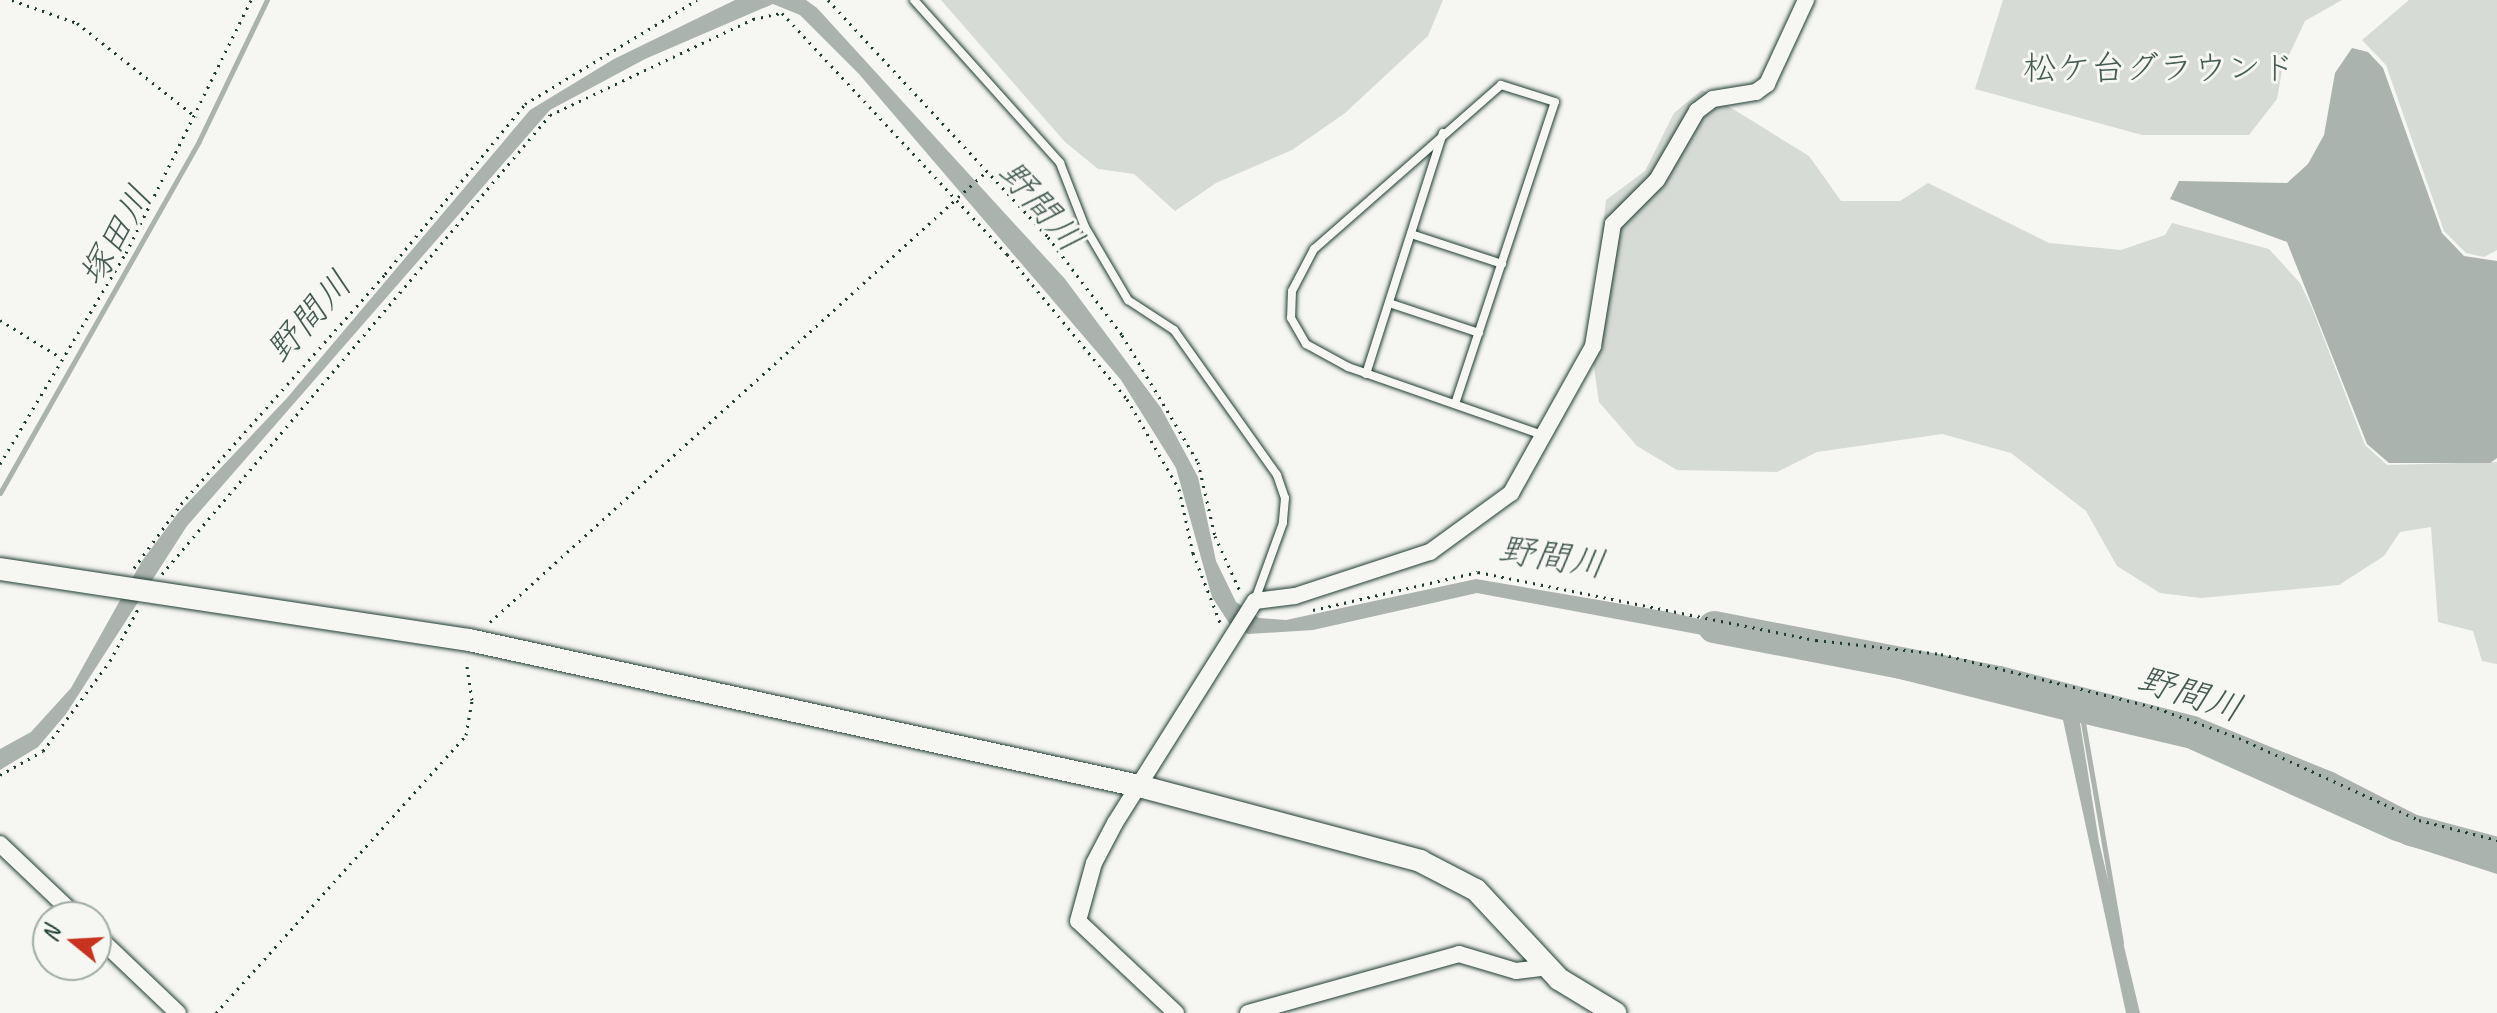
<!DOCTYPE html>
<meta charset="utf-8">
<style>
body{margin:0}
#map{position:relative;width:2497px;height:1013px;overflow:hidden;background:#f6f6f2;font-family:Caveat,"Klee One",sans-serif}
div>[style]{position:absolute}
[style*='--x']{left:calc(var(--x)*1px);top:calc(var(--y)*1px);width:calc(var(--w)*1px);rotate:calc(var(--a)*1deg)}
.green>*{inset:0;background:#d6dbd6}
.water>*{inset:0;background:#aab3ae}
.stream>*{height:5px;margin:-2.5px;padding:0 2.5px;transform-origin:2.5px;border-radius:2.5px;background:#aab3ae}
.river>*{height:32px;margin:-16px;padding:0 16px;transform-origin:16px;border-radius:16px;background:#aab3ae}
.path>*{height:3px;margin-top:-1.5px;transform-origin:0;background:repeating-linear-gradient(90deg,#1f3d34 0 2px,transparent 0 8px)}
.roads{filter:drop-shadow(0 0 2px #1f3d34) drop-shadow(0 0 2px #1f3d34)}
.lane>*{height:8px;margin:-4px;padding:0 4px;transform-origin:4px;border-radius:4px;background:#f6f6f2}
.street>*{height:16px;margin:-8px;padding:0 8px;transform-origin:8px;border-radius:8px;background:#f6f6f2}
.secondary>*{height:22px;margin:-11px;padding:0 11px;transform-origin:11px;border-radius:11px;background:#f6f6f2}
span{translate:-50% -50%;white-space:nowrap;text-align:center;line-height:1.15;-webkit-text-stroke:6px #f6f6f2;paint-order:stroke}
.park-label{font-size:34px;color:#445d54}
.water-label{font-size:36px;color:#425a52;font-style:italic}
.north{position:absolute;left:32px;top:901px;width:80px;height:80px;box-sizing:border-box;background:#f6f6f2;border:2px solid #a0aca6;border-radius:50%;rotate:288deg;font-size:22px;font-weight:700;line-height:32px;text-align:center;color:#1f3d34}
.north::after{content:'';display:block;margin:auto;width:28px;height:36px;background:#c8321e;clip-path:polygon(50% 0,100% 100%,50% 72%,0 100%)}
</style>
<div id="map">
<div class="green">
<div style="clip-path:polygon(941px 0,1443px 0,1428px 36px,1345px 113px,1292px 150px,1216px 183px,1175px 211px,1134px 174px,1098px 169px,1065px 142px)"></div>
<div style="clip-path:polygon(2003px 0,2342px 0,2305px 21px,2282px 70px,2277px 99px,2249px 135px,2142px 135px,1975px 89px)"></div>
<div style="clip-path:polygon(2409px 0,2497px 0,2497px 250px,2484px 257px,2466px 253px,2444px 231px,2386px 65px,2362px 40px)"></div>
<div style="clip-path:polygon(1702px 90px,1809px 156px,1841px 201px,1900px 201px,1928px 183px,2049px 243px,2121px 250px,2165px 235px,2172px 223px,2269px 249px,2300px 283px,2312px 308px,2365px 445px,2387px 465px,2497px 462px,2497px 664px,2482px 661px,2473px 631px,2438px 622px,2431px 527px,2400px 532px,2384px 556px,2339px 585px,2201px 598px,2160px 593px,2117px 566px,2086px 511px,2011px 453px,1942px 434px,1817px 452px,1777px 472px,1677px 470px,1637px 446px,1599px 402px,1590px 340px,1606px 200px,1645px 171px,1674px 113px)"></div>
</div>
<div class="water">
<div style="clip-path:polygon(735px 0,806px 0,817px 8px,1065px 279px,1161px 408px,1198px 477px,1216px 561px,1236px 602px,1259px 618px,1286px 620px,1476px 579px,1669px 612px,2192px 736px,2411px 835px,2497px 861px,2497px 874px,2392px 840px,2187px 748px,2080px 723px,2099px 842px,2140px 1013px,2126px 1013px,2063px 720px,1788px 651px,1477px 593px,1313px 630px,1248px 634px,1229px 623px,1212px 597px,1176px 468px,1121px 380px,859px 74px,800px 15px,773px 4px,645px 59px,550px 110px,187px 526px,66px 714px,38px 747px,0 770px,0 749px,31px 732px,71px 688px,142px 561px,178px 513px,287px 398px,530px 110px,614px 59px)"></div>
<div style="clip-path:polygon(2352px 48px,2368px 52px,2383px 68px,2442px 233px,2464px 256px,2497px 261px,2497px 458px,2490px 463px,2389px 463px,2367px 444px,2287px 242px,2170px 199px,2179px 181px,2287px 183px,2308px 164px,2324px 135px,2335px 73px)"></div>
</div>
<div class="stream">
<div style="--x:0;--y:493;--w:404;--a:-60.5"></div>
<div style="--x:199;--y:141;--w:157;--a:-64.3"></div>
<div style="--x:2080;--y:705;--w:241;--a:80.2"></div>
</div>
<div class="river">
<div style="--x:1714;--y:627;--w:290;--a:10.9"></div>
<div style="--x:1999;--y:682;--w:199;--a:14.5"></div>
<div style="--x:2192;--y:732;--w:146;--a:22.2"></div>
<div style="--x:2327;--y:787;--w:94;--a:27.1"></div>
<div style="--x:2411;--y:830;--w:89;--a:15"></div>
</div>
<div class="path">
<div style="--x:12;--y:0;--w:69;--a:19.5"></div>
<div style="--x:77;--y:23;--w:152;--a:38.3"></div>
<div style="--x:828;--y:0;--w:323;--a:47.1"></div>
<div style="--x:1048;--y:237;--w:123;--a:52.9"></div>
<div style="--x:1122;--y:335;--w:148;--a:59.1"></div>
<div style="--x:1198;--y:462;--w:76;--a:77.1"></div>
<div style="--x:1215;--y:536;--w:60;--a:65.6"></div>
<div style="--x:0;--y:320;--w:70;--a:31.7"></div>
<div style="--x:0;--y:464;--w:246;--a:-59.2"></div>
<div style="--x:126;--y:253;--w:282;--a:-63.7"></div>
<div style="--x:134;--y:568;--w:79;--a:-53.7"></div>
<div style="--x:181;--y:504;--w:307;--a:-48.4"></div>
<div style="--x:385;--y:274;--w:220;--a:-50.5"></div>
<div style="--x:525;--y:104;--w:201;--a:-31.2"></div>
<div style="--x:162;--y:574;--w:601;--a:-49.79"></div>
<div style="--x:550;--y:115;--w:225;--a:-25.3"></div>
<div style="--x:753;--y:19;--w:30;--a:-12"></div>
<div style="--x:782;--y:13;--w:330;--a:47"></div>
<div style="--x:1007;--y:254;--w:188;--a:50.4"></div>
<div style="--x:1127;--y:399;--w:104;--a:60"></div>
<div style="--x:1179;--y:489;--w:66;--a:77.7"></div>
<div style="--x:1193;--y:553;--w:77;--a:68.7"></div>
<div style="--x:1313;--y:610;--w:169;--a:-13"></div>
<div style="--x:1478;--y:572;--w:345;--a:11.4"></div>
<div style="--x:1816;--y:640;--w:126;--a:6.4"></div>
<div style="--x:1941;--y:654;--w:223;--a:14"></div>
<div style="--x:2157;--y:708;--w:87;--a:20.1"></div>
<div style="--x:2239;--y:738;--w:198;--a:24.5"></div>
<div style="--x:2419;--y:820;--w:81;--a:14.4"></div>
<div style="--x:490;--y:622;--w:671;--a:-42.22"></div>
<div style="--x:0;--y:775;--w:49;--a:-29.2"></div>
<div style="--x:43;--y:751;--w:112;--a:-53.3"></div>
<div style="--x:110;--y:661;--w:59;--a:-61.7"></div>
<div style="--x:216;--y:1013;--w:374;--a:-48"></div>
<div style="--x:466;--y:735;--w:36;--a:-80"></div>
<div style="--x:472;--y:700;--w:40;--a:-98.5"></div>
</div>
<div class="roads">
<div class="lane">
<div style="--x:914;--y:0;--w:219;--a:48.1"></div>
<div style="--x:1060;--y:163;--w:69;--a:68.7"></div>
<div style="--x:1085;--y:227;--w:85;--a:59.5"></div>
<div style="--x:1128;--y:300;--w:55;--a:33.1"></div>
<div style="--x:1174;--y:330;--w:178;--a:54.6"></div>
<div style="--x:1277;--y:475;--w:24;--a:71"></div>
<div style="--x:1285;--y:498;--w:25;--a:95"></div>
<div style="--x:1283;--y:523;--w:82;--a:110"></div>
<div style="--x:1411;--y:234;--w:96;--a:18.2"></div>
<div style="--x:1389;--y:303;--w:95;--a:18.4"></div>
<div style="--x:1366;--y:374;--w:253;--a:-72.3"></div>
<div style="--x:1455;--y:404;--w:318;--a:-71.7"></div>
<div style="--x:1555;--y:102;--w:57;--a:-162.5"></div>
<div style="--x:1501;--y:85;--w:249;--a:138.7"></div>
<div style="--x:1314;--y:249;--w:47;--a:117.6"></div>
<div style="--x:1292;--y:291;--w:27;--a:92"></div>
<div style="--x:1291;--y:318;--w:30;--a:60"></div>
<div style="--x:1306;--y:344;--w:48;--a:28.7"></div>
<div style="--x:1348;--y:367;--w:209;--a:19.3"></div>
</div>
<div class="street">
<div style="--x:0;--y:844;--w:106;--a:43.5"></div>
<div style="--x:96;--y:935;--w:113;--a:43.6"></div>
<div style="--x:1176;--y:1013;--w:134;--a:-136.8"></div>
<div style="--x:1078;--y:921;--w:60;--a:-74.6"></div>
<div style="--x:1094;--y:863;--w:45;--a:-62.3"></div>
<div style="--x:1115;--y:823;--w:262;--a:-57.8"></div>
<div style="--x:1255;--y:601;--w:40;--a:-7.1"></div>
<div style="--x:1295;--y:596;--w:142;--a:-18.1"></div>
<div style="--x:1430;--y:552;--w:100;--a:-36.1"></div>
<div style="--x:1511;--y:493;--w:168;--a:-60.8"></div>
<div style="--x:1593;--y:346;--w:124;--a:-80.7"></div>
<div style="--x:1613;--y:224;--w:62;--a:-45"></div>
<div style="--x:1657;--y:180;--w:80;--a:-59.9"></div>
<div style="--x:1697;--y:111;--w:20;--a:-37"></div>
<div style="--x:1713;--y:99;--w:44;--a:-9.2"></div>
<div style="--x:1756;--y:92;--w:14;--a:-36"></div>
<div style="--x:1767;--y:84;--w:93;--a:-65.1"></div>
<div style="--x:1248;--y:1013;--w:219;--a:-15.6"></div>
<div style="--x:1459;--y:954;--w:59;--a:16.6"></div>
<div style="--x:1516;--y:971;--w:31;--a:-7"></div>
</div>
<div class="secondary">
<div style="--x:0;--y:569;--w:474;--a:8.6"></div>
<div style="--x:469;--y:640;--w:686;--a:12.29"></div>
<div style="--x:1139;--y:786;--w:291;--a:14.9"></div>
<div style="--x:1420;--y:861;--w:63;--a:27.4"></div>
<div style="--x:1476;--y:890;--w:122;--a:47"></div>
<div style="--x:1559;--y:979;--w:66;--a:31.3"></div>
</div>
</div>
<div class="park-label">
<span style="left:2159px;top:68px">松ケ台グラウンド</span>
</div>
<div class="water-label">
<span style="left:1041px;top:206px;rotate:49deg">野間川</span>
<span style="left:116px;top:236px;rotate:-60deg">塚田川</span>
<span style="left:309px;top:317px;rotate:-48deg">野間川</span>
<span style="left:1552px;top:557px;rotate:9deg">野間川</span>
<span style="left:2190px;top:694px;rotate:18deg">野間川</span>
</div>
<div class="north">N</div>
</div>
